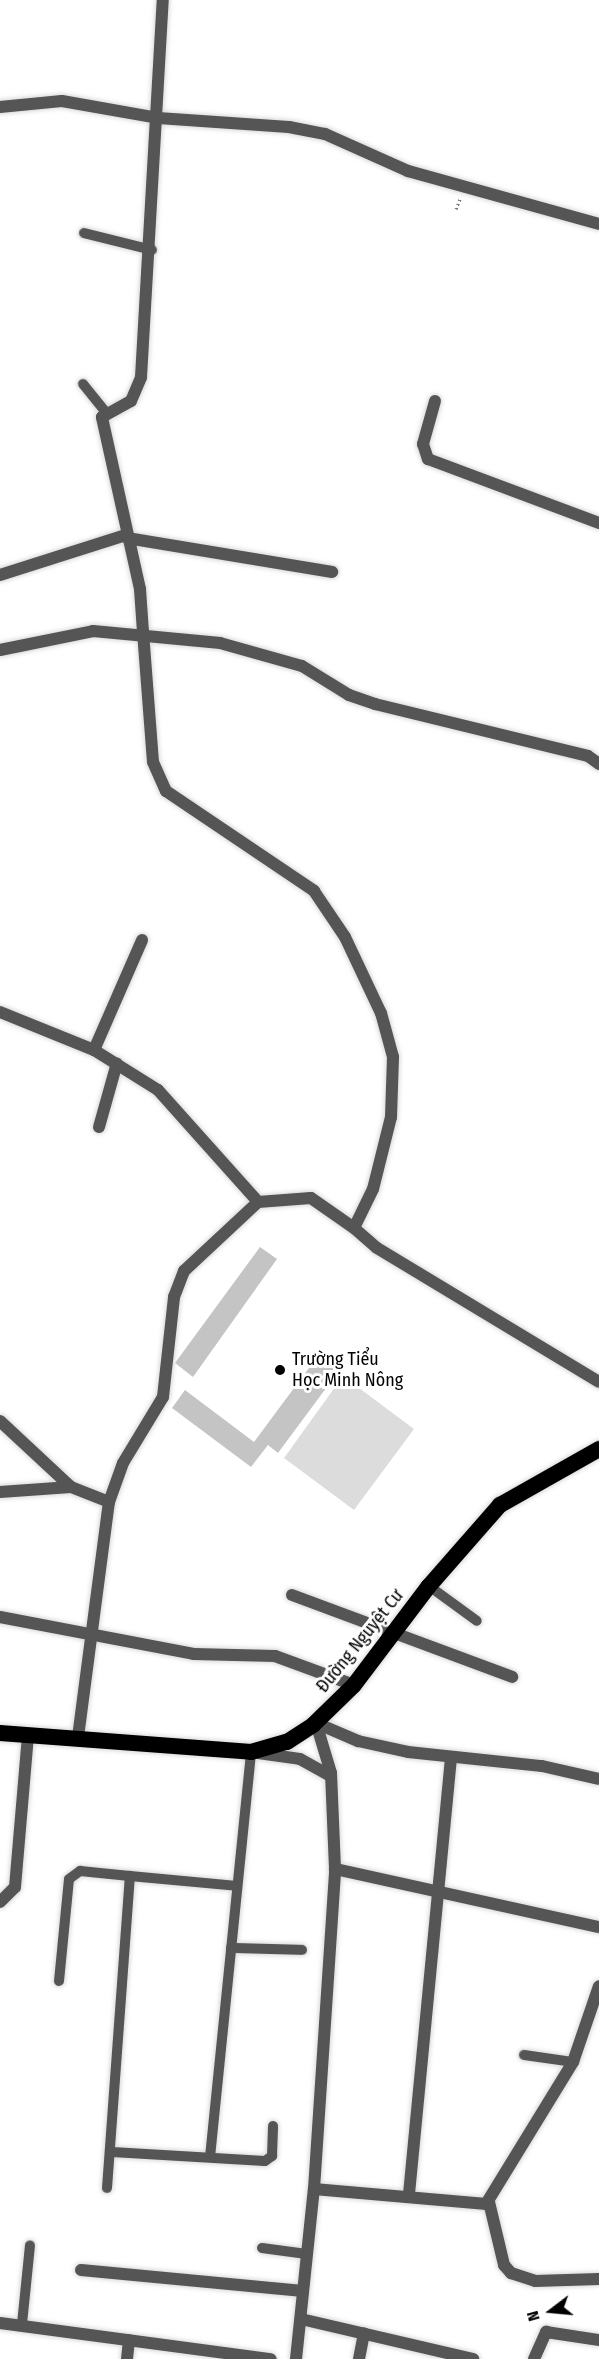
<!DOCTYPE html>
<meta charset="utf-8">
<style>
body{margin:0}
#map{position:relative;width:599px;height:2359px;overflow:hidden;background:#fff;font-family:"Fira Sans Condensed",sans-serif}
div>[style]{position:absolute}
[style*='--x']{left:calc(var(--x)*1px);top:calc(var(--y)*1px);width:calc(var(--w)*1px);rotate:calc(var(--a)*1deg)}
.green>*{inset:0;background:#dcdcdc}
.building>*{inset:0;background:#c4c4c4}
.path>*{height:3px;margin-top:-1.5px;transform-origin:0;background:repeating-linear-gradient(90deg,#777 0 1.5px,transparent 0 4.5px)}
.roads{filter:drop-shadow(0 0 2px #dbdbdb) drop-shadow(0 0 2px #dbdbdb)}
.service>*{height:10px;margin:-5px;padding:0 5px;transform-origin:5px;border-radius:5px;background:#555}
.minor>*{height:12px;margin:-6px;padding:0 6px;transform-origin:6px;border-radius:6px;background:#555}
.tertiary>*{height:12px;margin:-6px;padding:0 6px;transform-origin:6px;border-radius:6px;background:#555}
.trunk>*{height:16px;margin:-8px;padding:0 8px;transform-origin:8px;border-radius:8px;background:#000}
.dots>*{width:16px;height:16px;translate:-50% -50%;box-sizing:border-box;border:3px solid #fff;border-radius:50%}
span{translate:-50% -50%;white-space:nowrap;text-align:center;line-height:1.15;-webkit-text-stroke:6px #fff;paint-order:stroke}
.poi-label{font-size:18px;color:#000}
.left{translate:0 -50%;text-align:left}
.street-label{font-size:18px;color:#000}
.north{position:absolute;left:521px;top:2281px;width:60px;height:60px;-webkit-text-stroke:4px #fff;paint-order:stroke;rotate:254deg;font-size:16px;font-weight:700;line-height:24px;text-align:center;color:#000}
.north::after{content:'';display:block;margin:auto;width:21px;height:27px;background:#000;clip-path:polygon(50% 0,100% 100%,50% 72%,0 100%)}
</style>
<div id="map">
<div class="green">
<div style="clip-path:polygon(343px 1376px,414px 1429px,354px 1510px,284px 1458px)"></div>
</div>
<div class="building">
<div style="clip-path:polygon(260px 1247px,277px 1259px,193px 1377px,175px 1363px)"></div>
<div style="clip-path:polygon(317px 1357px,338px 1372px,278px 1453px,268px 1445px,251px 1467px,172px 1408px,185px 1390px,254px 1442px)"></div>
</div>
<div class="path">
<div style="--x:456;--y:209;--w:11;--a:-68"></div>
</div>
<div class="roads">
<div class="service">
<div style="--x:84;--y:233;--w:70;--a:14"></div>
<div style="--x:83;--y:384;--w:36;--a:51"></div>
<div style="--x:429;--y:1586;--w:59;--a:36.1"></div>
<div style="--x:231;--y:1948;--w:71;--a:1.6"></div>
<div style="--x:59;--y:1981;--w:102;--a:-84.4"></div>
<div style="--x:69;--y:1879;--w:14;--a:-36"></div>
<div style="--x:80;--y:1871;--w:50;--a:5.7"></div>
<div style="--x:524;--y:2055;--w:49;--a:8.1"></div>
<div style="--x:112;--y:2152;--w:153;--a:3.4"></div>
<div style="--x:265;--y:2161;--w:9;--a:-36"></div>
<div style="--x:272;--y:2156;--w:30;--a:-88"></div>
<div style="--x:210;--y:2157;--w:407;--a:-84.2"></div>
<div style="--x:107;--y:2188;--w:313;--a:-85.8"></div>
<div style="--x:130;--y:1876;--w:107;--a:5.3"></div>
<div style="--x:262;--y:2248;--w:45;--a:7.6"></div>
<div style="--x:22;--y:2324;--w:79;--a:-84.2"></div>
</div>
<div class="minor">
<div style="--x:0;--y:107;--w:62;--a:-5.5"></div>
<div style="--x:62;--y:101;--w:97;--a:10"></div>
<div style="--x:158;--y:118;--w:131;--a:3.9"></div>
<div style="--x:289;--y:127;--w:37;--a:11"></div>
<div style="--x:325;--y:134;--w:91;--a:24"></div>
<div style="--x:408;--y:171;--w:198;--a:15.5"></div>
<div style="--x:435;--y:401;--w:45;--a:105.6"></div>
<div style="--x:423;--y:444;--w:16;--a:72"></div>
<div style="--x:428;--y:459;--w:183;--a:20.5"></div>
<div style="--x:127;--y:538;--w:208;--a:9.4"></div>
<div style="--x:0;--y:575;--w:132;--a:-17.6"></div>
<div style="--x:143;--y:632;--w:43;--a:-94"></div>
<div style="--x:140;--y:589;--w:176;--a:-102.5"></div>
<div style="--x:102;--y:417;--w:33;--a:-29"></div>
<div style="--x:131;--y:401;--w:26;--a:-67"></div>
<div style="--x:141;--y:377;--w:378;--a:-86.7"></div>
<div style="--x:0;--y:1012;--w:101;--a:22"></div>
<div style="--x:94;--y:1050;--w:75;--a:32"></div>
<div style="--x:158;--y:1090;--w:150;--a:48.2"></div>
<div style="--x:94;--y:1050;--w:120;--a:-66.4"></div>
<div style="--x:99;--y:1127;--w:66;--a:-74.3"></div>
<div style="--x:0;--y:1421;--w:97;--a:42.9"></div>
<div style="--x:71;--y:1487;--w:41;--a:21.5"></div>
<div style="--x:0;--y:1492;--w:71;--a:-4"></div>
<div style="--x:292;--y:1595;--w:235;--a:20.4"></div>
<div style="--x:0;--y:1617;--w:197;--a:10.8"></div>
<div style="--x:194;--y:1654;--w:81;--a:1.4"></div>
<div style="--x:275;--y:1656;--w:84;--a:20.2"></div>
<div style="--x:316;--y:1723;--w:46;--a:23.2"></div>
<div style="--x:358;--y:1741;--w:51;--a:12.4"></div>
<div style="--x:408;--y:1752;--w:135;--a:6"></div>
<div style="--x:542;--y:1766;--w:58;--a:12.8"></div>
<div style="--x:78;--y:1737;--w:237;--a:-82.5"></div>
<div style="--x:109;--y:1502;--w:41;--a:-70.3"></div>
<div style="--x:123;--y:1463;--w:77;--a:-58.8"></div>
<div style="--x:163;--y:1397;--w:101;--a:-83.7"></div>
<div style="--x:174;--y:1297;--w:28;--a:-69"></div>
<div style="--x:184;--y:1271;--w:101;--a:-43"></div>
<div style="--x:258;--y:1202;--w:53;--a:-4.3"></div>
<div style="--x:311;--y:1198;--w:52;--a:34.9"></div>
<div style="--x:0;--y:1902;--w:21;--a:-45"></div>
<div style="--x:15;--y:1887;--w:153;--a:-85.1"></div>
<div style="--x:314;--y:2189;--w:173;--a:5"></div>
<div style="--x:486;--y:2204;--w:167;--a:-58.5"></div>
<div style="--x:573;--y:2062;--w:80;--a:-71.1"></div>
<div style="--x:409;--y:2194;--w:439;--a:-84.5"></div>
<div style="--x:489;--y:2202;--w:65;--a:76.6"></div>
<div style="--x:504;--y:2265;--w:11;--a:49"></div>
<div style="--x:511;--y:2273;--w:25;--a:18"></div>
<div style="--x:535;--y:2281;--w:64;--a:-1.8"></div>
<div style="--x:81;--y:2270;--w:223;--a:5.4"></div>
<div style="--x:301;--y:2319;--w:177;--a:13.1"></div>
<div style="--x:0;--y:2323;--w:273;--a:7.6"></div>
<div style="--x:127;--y:2359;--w:19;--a:-84"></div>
<div style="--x:296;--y:2359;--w:171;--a:-84"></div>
<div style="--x:314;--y:2189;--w:321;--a:-86.2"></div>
<div style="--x:359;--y:2359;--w:26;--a:-79"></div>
<div style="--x:534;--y:2359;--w:30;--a:-66"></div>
<div style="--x:546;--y:2332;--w:54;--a:8.6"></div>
</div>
<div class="tertiary">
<div style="--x:143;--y:632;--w:130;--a:85.6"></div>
<div style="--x:153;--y:762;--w:32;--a:66"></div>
<div style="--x:166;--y:791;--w:179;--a:34"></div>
<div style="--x:314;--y:891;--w:55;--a:56"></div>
<div style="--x:345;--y:937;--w:84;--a:64.7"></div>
<div style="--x:381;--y:1013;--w:46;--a:74.7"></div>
<div style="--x:393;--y:1057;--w:60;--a:91.9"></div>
<div style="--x:391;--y:1117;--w:74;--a:104"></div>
<div style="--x:373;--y:1189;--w:43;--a:116"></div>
<div style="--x:354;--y:1228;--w:30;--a:41"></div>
<div style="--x:377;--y:1248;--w:259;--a:31.1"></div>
<div style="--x:0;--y:650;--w:95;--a:-11.5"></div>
<div style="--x:93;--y:631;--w:128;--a:5.4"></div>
<div style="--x:220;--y:643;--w:85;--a:15.7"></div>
<div style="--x:302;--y:666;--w:55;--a:31.7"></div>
<div style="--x:349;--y:695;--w:28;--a:19"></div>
<div style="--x:375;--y:704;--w:219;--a:13.7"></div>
<div style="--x:588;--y:756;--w:14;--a:36"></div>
<div style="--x:316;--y:1723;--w:52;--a:73.3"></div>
<div style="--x:331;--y:1773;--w:96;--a:87.6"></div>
<div style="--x:335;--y:1869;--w:270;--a:12.4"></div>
<div style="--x:258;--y:1753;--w:42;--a:8.1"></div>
<div style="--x:300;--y:1759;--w:35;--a:29"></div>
</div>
<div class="trunk">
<div style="--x:0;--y:1733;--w:252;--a:4.3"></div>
<div style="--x:251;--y:1752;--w:37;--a:-16"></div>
<div style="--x:287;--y:1742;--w:31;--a:-33"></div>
<div style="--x:313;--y:1725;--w:57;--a:-44.3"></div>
<div style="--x:354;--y:1685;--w:124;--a:-52.9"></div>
<div style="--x:429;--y:1586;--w:108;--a:-48.8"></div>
<div style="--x:500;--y:1505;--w:114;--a:-29.5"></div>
</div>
</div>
<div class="dots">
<div style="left:280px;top:1370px;background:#000"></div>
</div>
<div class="poi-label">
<span class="left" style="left:292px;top:1370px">Trường Tiểu<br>Học Minh Nông</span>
</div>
<div class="street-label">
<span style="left:360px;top:1641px;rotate:-51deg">Đường Nguyệt Cư</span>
</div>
<div class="north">N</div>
</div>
